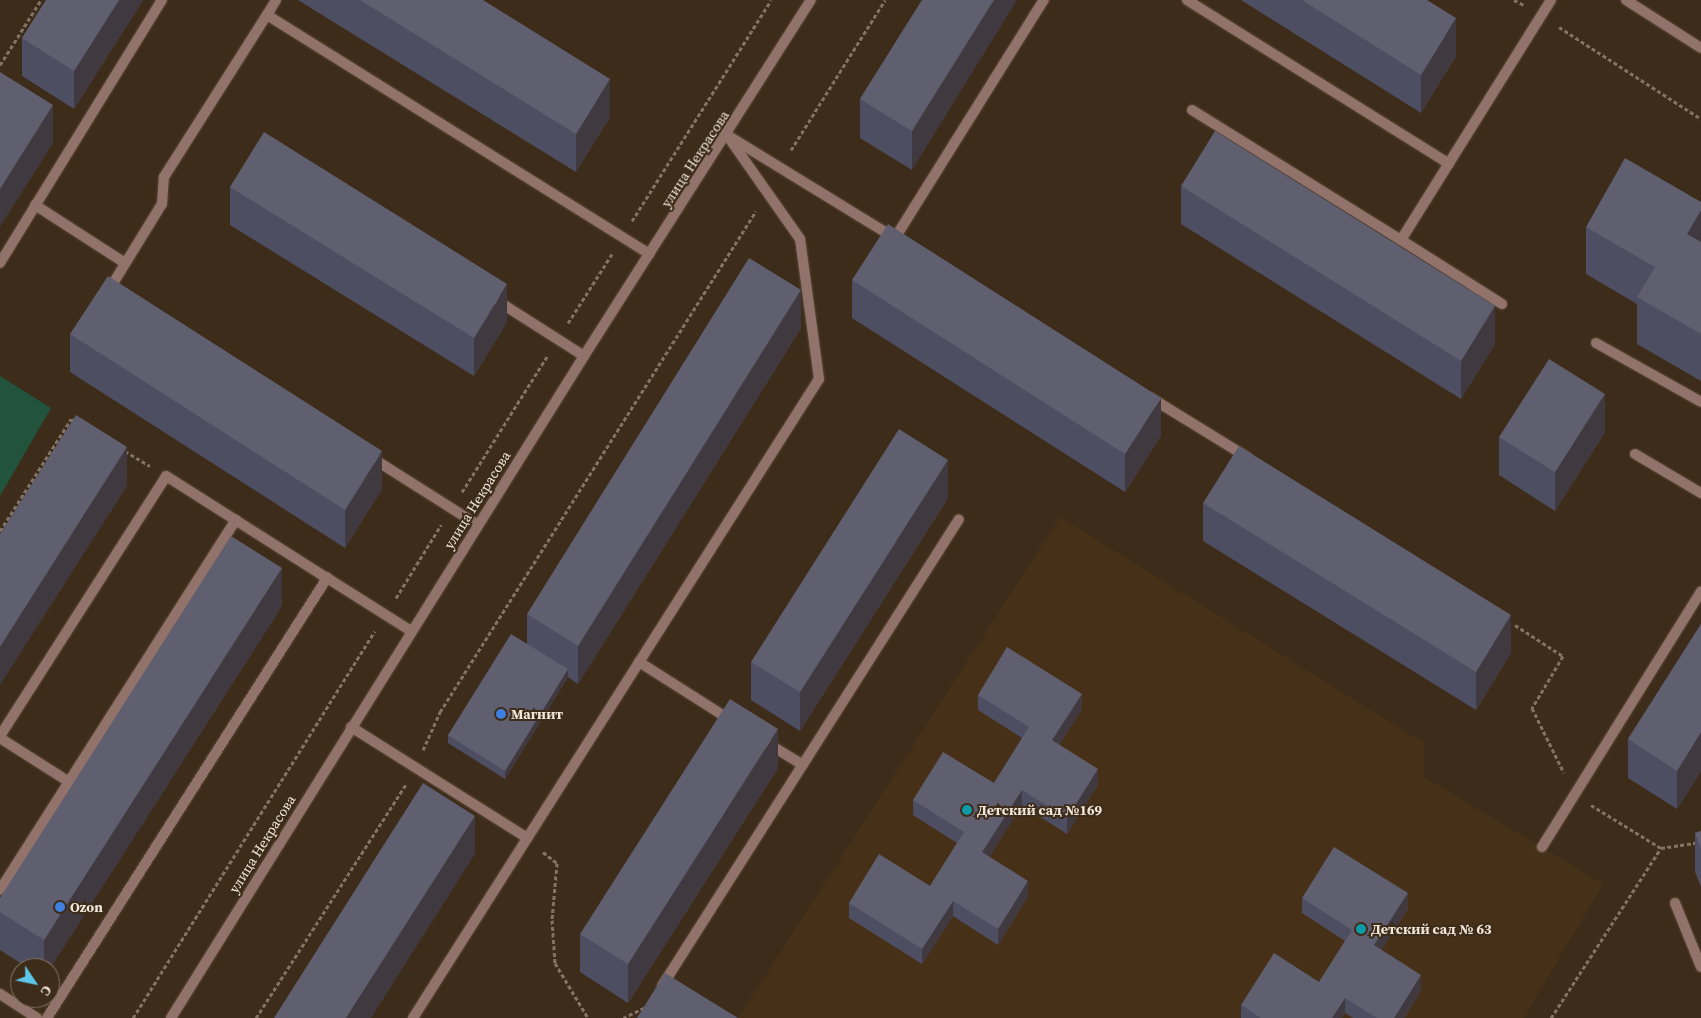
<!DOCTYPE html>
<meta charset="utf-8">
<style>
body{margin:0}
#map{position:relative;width:1701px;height:1018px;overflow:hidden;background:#3d2c19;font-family:"Source Serif 4",serif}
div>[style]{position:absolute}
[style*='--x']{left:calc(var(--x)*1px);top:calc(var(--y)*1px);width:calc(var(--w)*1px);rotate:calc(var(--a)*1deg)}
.built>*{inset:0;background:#463118}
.green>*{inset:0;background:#22533d}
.path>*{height:3px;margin-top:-1.5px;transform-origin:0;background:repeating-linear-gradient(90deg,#827464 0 4px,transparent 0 6.5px)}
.roads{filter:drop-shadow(0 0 1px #5a4a38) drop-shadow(0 0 1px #5a4a38)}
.service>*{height:10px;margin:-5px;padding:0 5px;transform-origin:5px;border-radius:5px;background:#92736b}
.tertiary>*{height:10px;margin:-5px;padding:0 5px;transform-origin:5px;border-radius:5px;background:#92736b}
.wall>*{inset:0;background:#4e4e63}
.shaded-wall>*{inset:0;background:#403a40}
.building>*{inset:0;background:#605f70}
.dots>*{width:14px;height:14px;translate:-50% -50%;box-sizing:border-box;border:2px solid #3d2c19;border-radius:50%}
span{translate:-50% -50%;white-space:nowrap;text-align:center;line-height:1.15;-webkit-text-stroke:4px #3d2c19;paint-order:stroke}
.street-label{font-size:14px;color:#f2e7dc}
.poi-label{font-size:14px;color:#f2e7dc;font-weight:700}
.left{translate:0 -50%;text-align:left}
.north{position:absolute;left:10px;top:958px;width:50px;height:50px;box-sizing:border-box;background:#3d2c19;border:1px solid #857767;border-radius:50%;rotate:124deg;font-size:14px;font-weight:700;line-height:20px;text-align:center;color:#f2e7dc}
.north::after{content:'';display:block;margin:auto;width:18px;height:22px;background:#5cc7e8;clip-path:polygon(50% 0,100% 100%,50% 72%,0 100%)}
</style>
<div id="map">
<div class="built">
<div style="clip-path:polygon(1060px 517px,1424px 743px,1424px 777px,1603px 884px,1524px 1018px,738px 1018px)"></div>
</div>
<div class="green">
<div style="clip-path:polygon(0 376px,51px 408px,0 496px)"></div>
</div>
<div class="path">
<div style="--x:1514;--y:0;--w:11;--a:27"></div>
<div style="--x:1559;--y:27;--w:169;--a:32.9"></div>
<div style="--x:0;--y:65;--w:77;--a:-57.8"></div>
<div style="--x:791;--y:150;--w:177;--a:-57.9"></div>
<div style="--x:632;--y:221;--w:261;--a:-57.8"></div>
<div style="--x:568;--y:323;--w:82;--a:-57.5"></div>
<div style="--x:125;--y:451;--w:29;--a:31"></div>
<div style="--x:462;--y:492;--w:162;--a:-57.9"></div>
<div style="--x:0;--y:531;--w:133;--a:-57.6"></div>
<div style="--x:71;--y:419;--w:7;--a:27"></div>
<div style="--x:396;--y:598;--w:86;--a:-58.3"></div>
<div style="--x:1515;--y:625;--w:57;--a:32.9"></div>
<div style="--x:1563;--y:656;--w:61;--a:120.8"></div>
<div style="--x:1532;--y:708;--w:72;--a:63.8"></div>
<div style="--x:423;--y:750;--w:42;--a:-65.9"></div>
<div style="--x:440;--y:712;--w:592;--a:-57.76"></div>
<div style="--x:1591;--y:805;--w:82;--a:31.6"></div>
<div style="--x:543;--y:852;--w:18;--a:38"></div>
<div style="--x:557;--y:863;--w:57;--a:95"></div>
<div style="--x:552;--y:920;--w:43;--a:86"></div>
<div style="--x:555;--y:963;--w:64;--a:59"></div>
<div style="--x:133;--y:1018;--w:456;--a:-58"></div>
<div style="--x:256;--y:1018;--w:278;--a:-57.3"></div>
<div style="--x:623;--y:1018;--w:28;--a:-26"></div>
<div style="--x:1551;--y:1018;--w:202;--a:-57.1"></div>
<div style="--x:1661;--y:848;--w:40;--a:-8.5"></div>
</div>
<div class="roads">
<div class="service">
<div style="--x:276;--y:0;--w:17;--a:121"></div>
<div style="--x:267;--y:15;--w:451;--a:32"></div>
<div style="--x:1187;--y:0;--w:309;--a:32"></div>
<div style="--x:1192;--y:110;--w:246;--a:31.9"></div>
<div style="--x:730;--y:137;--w:193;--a:31.5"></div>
<div style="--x:35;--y:205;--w:107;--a:32.8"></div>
<div style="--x:895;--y:238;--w:281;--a:-58"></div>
<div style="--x:0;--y:263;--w:309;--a:-58.4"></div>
<div style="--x:109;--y:290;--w:101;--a:-58.4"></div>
<div style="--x:162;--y:204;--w:27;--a:-86"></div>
<div style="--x:164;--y:177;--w:192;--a:-57.6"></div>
<div style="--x:496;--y:300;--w:104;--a:32.5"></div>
<div style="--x:1502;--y:304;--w:120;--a:-147.6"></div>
<div style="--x:1401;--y:240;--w:283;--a:-58"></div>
<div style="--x:1596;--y:343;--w:120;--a:29.3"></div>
<div style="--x:1151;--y:398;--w:113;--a:31.6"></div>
<div style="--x:1635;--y:454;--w:77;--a:30.6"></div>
<div style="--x:372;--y:458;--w:125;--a:32.3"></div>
<div style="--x:639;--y:662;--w:110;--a:32.4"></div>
<div style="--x:351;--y:727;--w:208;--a:32.2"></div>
<div style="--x:0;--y:736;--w:308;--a:-57.4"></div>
<div style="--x:166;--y:476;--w:191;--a:32.4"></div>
<div style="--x:0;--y:738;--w:82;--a:32.5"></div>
<div style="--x:767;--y:743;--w:42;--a:31.4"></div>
<div style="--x:1542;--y:847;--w:301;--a:-58.1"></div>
<div style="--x:0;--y:890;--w:439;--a:-57.5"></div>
<div style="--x:1675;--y:903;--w:69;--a:67.9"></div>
<div style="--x:662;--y:986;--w:553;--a:-57.54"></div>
<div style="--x:0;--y:994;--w:44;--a:33"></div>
<div style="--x:47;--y:1018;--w:522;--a:-57.53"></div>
<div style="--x:327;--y:578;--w:99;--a:32.2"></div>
<div style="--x:413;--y:1018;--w:757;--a:-57.57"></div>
<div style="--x:819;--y:379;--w:141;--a:-97.7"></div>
<div style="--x:800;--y:239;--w:127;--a:-125.1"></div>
</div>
<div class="tertiary">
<div style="--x:1626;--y:0;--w:89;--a:32.6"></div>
<div style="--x:171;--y:1018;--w:780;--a:-58.04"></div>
<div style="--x:584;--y:356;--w:422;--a:-57.5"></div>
</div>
</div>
<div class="wall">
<div style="clip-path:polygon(46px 0,143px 0,74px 109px,22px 76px,22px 38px)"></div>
<div style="clip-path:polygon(298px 0,483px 0,610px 117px,576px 172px)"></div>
<div style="clip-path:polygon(922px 0,912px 170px,860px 138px,860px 99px)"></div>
<div style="clip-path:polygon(1241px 0,1427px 0,1456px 56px,1421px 113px)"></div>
<div style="clip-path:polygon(1181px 186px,1495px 344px,1461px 399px,1181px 224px)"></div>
<div style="clip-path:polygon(230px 187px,507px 322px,474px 376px,230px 225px)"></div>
<div style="clip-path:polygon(1701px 202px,1701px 381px,1637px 344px,1637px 304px,1586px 274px,1586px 227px)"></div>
<div style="clip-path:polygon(852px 280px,1161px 436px,1125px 492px,852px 318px)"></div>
<div style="clip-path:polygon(801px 328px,578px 684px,568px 677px,505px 779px,448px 743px,448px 735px,527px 644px,527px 614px)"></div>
<div style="clip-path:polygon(70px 334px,382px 489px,345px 548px,70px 372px)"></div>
<div style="clip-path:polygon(1605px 432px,1555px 511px,1499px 475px,1499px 437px)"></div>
<div style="clip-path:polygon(948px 498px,800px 731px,751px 700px,751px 662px)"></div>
<div style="clip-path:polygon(1203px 503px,1511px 653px,1476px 710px,1203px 541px)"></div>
<div style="clip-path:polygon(282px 606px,50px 968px,28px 968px,0 950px,0 898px)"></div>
<div style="clip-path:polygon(1701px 624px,1701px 771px,1677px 809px,1628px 778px,1628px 739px)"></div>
<div style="clip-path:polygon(978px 695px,1082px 709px,1059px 745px,1098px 784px,1067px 834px,1022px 805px,989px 857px,1028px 896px,998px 945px,953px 916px,922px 964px,849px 918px,849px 903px,930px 886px,957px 843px,913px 815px,913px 800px,994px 783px,1022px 738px,978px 710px)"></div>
<div style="clip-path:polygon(778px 768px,628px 1003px,580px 972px,580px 934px)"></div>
<div style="clip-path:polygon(1701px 831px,1701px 887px,1695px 872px,1695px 833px)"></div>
<div style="clip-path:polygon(1302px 898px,1408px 909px,1381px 950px,1421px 990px,1404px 1018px,1353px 1018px,1345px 1013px,1342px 1018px,1241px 1018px,1241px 1005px,1319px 982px,1345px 941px,1302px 913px)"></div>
</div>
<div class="shaded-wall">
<div style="clip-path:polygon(119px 0,143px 0,74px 109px,74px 71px)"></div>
<div style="clip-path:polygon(994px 0,1017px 0,912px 170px,912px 131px)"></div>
<div style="clip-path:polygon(1456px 18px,1456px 56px,1421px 113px,1421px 75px)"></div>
<div style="clip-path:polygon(610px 79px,610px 117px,576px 172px,576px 134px)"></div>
<div style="clip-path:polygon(53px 105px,53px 143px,0 227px,0 189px)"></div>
<div style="clip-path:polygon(1701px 210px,1701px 257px,1687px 234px)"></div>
<div style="clip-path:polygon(507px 284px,507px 322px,474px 376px,474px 338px)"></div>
<div style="clip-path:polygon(801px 290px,801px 328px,578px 684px,578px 646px)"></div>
<div style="clip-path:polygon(1495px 306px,1495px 344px,1461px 399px,1461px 361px)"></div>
<div style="clip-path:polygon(1605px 394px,1605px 432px,1555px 511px,1555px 472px)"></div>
<div style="clip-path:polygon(1161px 398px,1161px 436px,1125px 492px,1125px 454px)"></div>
<div style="clip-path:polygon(127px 447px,127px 486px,0 685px,0 647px)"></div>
<div style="clip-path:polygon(382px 451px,382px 489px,345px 548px,345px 510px)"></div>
<div style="clip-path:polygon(948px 460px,948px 498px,800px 731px,800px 692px)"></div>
<div style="clip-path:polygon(282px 568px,282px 606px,50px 969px,50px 968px,44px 968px,44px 940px)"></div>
<div style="clip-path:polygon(1511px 615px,1511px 653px,1476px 710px,1476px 672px)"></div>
<div style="clip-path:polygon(568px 669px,568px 677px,505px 779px,505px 771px)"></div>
<div style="clip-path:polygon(1082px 694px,1082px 709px,1052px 756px,1052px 740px)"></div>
<div style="clip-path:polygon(778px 729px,778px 768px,628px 1003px,628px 964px)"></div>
<div style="clip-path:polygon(1701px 732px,1701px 771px,1677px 809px,1677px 771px)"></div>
<div style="clip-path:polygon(1098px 769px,1098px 784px,1067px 834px,1067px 818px)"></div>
<div style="clip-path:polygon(1022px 790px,1022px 805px,982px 868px,982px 852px)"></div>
<div style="clip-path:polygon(475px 816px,475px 854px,371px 1018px,346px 1018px)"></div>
<div style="clip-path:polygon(1028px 881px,1028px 896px,998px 945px,998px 929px)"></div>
<div style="clip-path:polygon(1408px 893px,1408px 909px,1374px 961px,1374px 945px)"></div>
<div style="clip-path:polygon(953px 901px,953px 916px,922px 964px,922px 949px)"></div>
<div style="clip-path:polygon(1421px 975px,1421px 990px,1404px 1018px,1394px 1018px)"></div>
<div style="clip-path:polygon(1345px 998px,1345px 1013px,1342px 1018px,1332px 1018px)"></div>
</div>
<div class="building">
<div style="clip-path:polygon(46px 0,119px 0,74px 71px,22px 38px)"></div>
<div style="clip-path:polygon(360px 0,483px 0,610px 79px,576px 134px)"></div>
<div style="clip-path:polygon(922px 0,994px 0,912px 131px,860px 99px)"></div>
<div style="clip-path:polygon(1302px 0,1427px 0,1456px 18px,1421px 75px)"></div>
<div style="clip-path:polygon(0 72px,53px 105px,0 189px)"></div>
<div style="clip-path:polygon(1215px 131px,1495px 306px,1461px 361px,1181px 186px)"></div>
<div style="clip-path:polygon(264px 132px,507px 284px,474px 338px,230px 187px)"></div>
<div style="clip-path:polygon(1625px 158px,1701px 202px,1701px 210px,1687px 234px,1701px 242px,1701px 334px,1637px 297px,1655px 267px,1586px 227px)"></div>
<div style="clip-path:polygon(888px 224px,1161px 398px,1125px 454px,852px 280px)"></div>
<div style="clip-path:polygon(749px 258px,801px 290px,578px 646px,527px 614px)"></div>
<div style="clip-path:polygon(108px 276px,382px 451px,345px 510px,70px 334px)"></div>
<div style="clip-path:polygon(1549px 359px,1605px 394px,1555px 472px,1499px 437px)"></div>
<div style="clip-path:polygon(76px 415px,127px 447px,0 647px,0 534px)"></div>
<div style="clip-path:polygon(899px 429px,948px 460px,800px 692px,751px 662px)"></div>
<div style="clip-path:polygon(1239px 446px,1511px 615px,1476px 672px,1203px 503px)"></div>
<div style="clip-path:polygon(231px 536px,282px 568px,44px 940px,0 912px,0 898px)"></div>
<div style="clip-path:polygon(1701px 624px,1701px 732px,1677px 771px,1628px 739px)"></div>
<div style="clip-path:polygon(511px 634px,568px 669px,505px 771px,448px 735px)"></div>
<div style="clip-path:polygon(1007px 647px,1082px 694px,1052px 740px,1098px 769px,1067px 818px,1022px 790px,982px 852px,1028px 881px,998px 929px,953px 901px,922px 949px,849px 903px,879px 854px,930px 886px,964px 832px,913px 800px,943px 752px,994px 783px,1029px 727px,978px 695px)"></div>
<div style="clip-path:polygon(730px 699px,778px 729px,628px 964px,580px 934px)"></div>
<div style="clip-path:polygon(423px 783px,475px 816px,346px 1018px,274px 1018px)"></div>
<div style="clip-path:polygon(1701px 831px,1701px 849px,1695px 833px)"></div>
<div style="clip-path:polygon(1334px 847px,1408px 893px,1374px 945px,1421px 975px,1394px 1018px,1377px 1018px,1345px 998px,1332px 1018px,1261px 1018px,1241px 1005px,1274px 953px,1319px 982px,1352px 930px,1302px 898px)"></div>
<div style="clip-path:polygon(665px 973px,738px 1018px,637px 1018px)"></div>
</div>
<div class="dots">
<div style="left:501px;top:714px;background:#3f7fe0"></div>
<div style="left:967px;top:810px;background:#0f9aa8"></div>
<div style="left:60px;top:907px;background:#3f7fe0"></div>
<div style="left:1361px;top:929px;background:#0f9aa8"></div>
</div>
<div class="street-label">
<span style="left:695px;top:159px;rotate:-57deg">улица Некрасова</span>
<span style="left:477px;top:500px;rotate:-58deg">улица Некрасова</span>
<span style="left:262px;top:844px;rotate:-58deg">улица Некрасова</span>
</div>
<div class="poi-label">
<span class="left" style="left:511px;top:714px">Магнит</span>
<span class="left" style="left:977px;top:810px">Детский сад №169</span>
<span class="left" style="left:70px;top:907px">Ozon</span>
<span class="left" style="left:1371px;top:929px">Детский сад № 63</span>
</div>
<div class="north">С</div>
</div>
